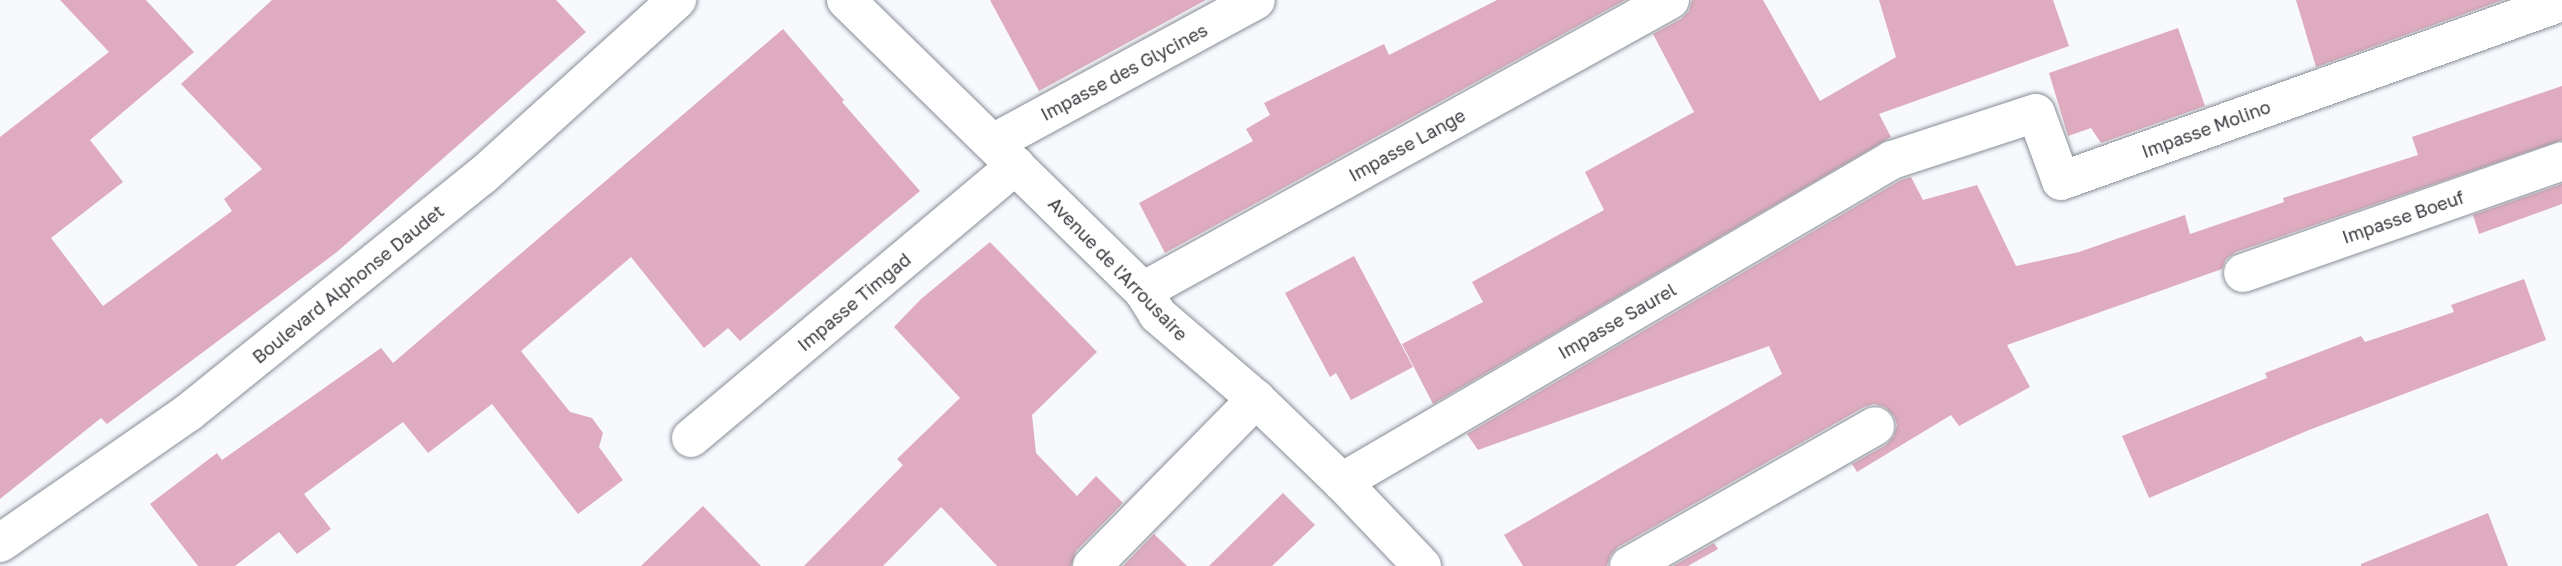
<!DOCTYPE html>
<style>
body{margin:0}
#map{position:relative;width:2562px;height:566px;overflow:hidden;background:#f7f9fd;font-family:"Golos Text",sans-serif}
div>[style]{position:absolute}
[style*='--x']{left:calc(var(--x)*1px);top:calc(var(--y)*1px);width:calc(var(--w)*1px);rotate:calc(var(--a)*1deg)}
.building>*{inset:0;background:#deacbe}
.roads{filter:drop-shadow(0 0 2px #888d96) drop-shadow(0 0 2px #888d96)}
.minor>*{height:38px;margin:-19px;padding:0 19px;transform-origin:19px;border-radius:19px;background:#fff}
span{translate:-50% -50%;white-space:nowrap;text-align:center;line-height:1.15;-webkit-text-stroke:5px #fff;paint-order:stroke}
.street-label{font-size:18px;color:#393b3f}
</style>
<div id="map">
<div class="building">
<div style="clip-path:polygon(60px 0,146px 0,194px 52px,90px 140px,123px 182px,51px 238px,103px 306px,232px 211px,224px 199px,262px 169px,181px 84px,272px 0,556px 0,586px 32px,337px 252px,107px 424px,101px 418px,0 499px,0 137px,109px 52px)"></div>
<div style="clip-path:polygon(990px 0,1206px 0,1039px 91px)"></div>
<div style="clip-path:polygon(1497px 0,1625px 0,1165px 253px,1139px 203px,1253px 141px,1246px 129px,1270px 115px,1264px 103px,1384px 44px,1389px 55px)"></div>
<div style="clip-path:polygon(1692px 0,1763px 0,1820px 101px,1896px 57px,1879px 0,2053px 0,2069px 46px,1879px 114px,1891px 137px,1433px 404px,1402px 344px,1483px 302px,1472px 282px,1604px 210px,1585px 172px,1694px 112px,1653px 34px,1681px 19px,1689px 11px)"></div>
<div style="clip-path:polygon(2296px 0,2503px 0,2316px 67px)"></div>
<div style="clip-path:polygon(2178px 28px,2205px 106px,2101px 143px,2091px 128px,2068px 136px,2049px 73px)"></div>
<div style="clip-path:polygon(783px 29px,844px 100px,842px 102px,920px 191px,740px 341px,728px 328px,704px 348px,631px 257px,521px 351px,570px 412px,592px 418px,603px 433px,599px 447px,623px 480px,578px 514px,492px 404px,428px 453px,403px 422px,304px 494px,331px 529px,297px 554px,279px 532px,235px 566px,198px 566px,150px 504px,217px 453px,222px 460px,381px 348px,393px 363px)"></div>
<div style="clip-path:polygon(2562px 86px,2562px 140px,2236px 252px,2226px 259px,2222px 269px,2007px 345px,2030px 387px,1959px 426px,1951px 415px,1857px 472px,1852px 464px,1886px 445px,1894px 436px,1897px 425px,1894px 416px,1885px 407px,1874px 404px,1864px 407px,1618px 547px,1610px 556px,1607px 566px,1523px 566px,1504px 535px,1782px 374px,1769px 346px,1478px 450px,1467px 434px,1901px 180px,1911px 177px,1923px 200px,1977px 185px,2016px 266px,2079px 252px,2185px 215px,2190px 234px,2284px 202px,2283px 198px,2418px 155px,2412px 137px)"></div>
<div style="clip-path:polygon(2562px 184px,2562px 204px,2479px 234px,2473px 215px)"></div>
<div style="clip-path:polygon(990px 242px,1097px 352px,1032px 415px,1036px 453px,1077px 496px,1096px 476px,1123px 503px,1076px 551px,1071px 566px,997px 566px,941px 507px,883px 566px,804px 566px,903px 465px,897px 459px,960px 398px,894px 327px,921px 299px)"></div>
<div style="clip-path:polygon(1354px 256px,1413px 367px,1351px 400px,1336px 373px,1330px 377px,1285px 293px)"></div>
<div style="clip-path:polygon(2524px 279px,2546px 340px,2309px 430px,2149px 498px,2122px 436px,2267px 378px,2265px 373px,2361px 336px,2365px 342px,2454px 312px,2451px 305px)"></div>
<div style="clip-path:polygon(1283px 493px,1315px 525px,1272px 566px,1209px 566px)"></div>
<div style="clip-path:polygon(703px 506px,761px 566px,641px 566px)"></div>
<div style="clip-path:polygon(2488px 513px,2508px 566px,2361px 566px,2361px 564px)"></div>
<div style="clip-path:polygon(1154px 534px,1187px 566px,1123px 566px)"></div>
<div style="clip-path:polygon(1714px 543px,1718px 549px,1688px 566px,1673px 566px)"></div>
</div>
<div class="roads">
<div class="minor">
<div style="--x:846;--y:0;--w:416;--a:44.4"></div>
<div style="--x:1143;--y:291;--w:28;--a:58"></div>
<div style="--x:1158;--y:315;--w:129;--a:40.6"></div>
<div style="--x:1256;--y:399;--w:120;--a:44"></div>
<div style="--x:1342;--y:482;--w:116;--a:46.4"></div>
<div style="--x:993;--y:143;--w:299;--a:-28.5"></div>
<div style="--x:2243;--y:273;--w:338;--a:-19.3"></div>
<div style="--x:1143;--y:291;--w:602;--a:-28.91"></div>
<div style="--x:691;--y:438;--w:424;--a:-40"></div>
<div style="--x:1342;--y:482;--w:637;--a:-30.35"></div>
<div style="--x:1892;--y:160;--w:151;--a:-18.1"></div>
<div style="--x:2036;--y:113;--w:72;--a:69.8"></div>
<div style="--x:2061;--y:181;--w:532;--a:-19.66"></div>
<div style="--x:0;--y:543;--w:230;--a:-34.7"></div>
<div style="--x:189;--y:412;--w:376;--a:-38.9"></div>
<div style="--x:482;--y:176;--w:263;--a:-42.1"></div>
<div style="--x:1092;--y:566;--w:234;--a:-45.5"></div>
<div style="--x:1629;--y:566;--w:283;--a:-29.6"></div>
</div>
</div>
<div class="street-label">
<span style="left:1124px;top:72px;rotate:-28deg">Impasse des Glycines</span>
<span style="left:2206px;top:129px;rotate:-20deg">Impasse Molino</span>
<span style="left:1407px;top:145px;rotate:-29deg">Impasse Lange</span>
<span style="left:2403px;top:217px;rotate:-19deg">Impasse Boeuf</span>
<span style="left:1118px;top:269px;rotate:46deg">Avenue de l'Arrousaire</span>
<span style="left:348px;top:284px;rotate:-39deg">Boulevard Alphonse Daudet</span>
<span style="left:854px;top:302px;rotate:-40deg">Impasse Timgad</span>
<span style="left:1617px;top:321px;rotate:-30deg">Impasse Saurel</span>
</div>
</div>
